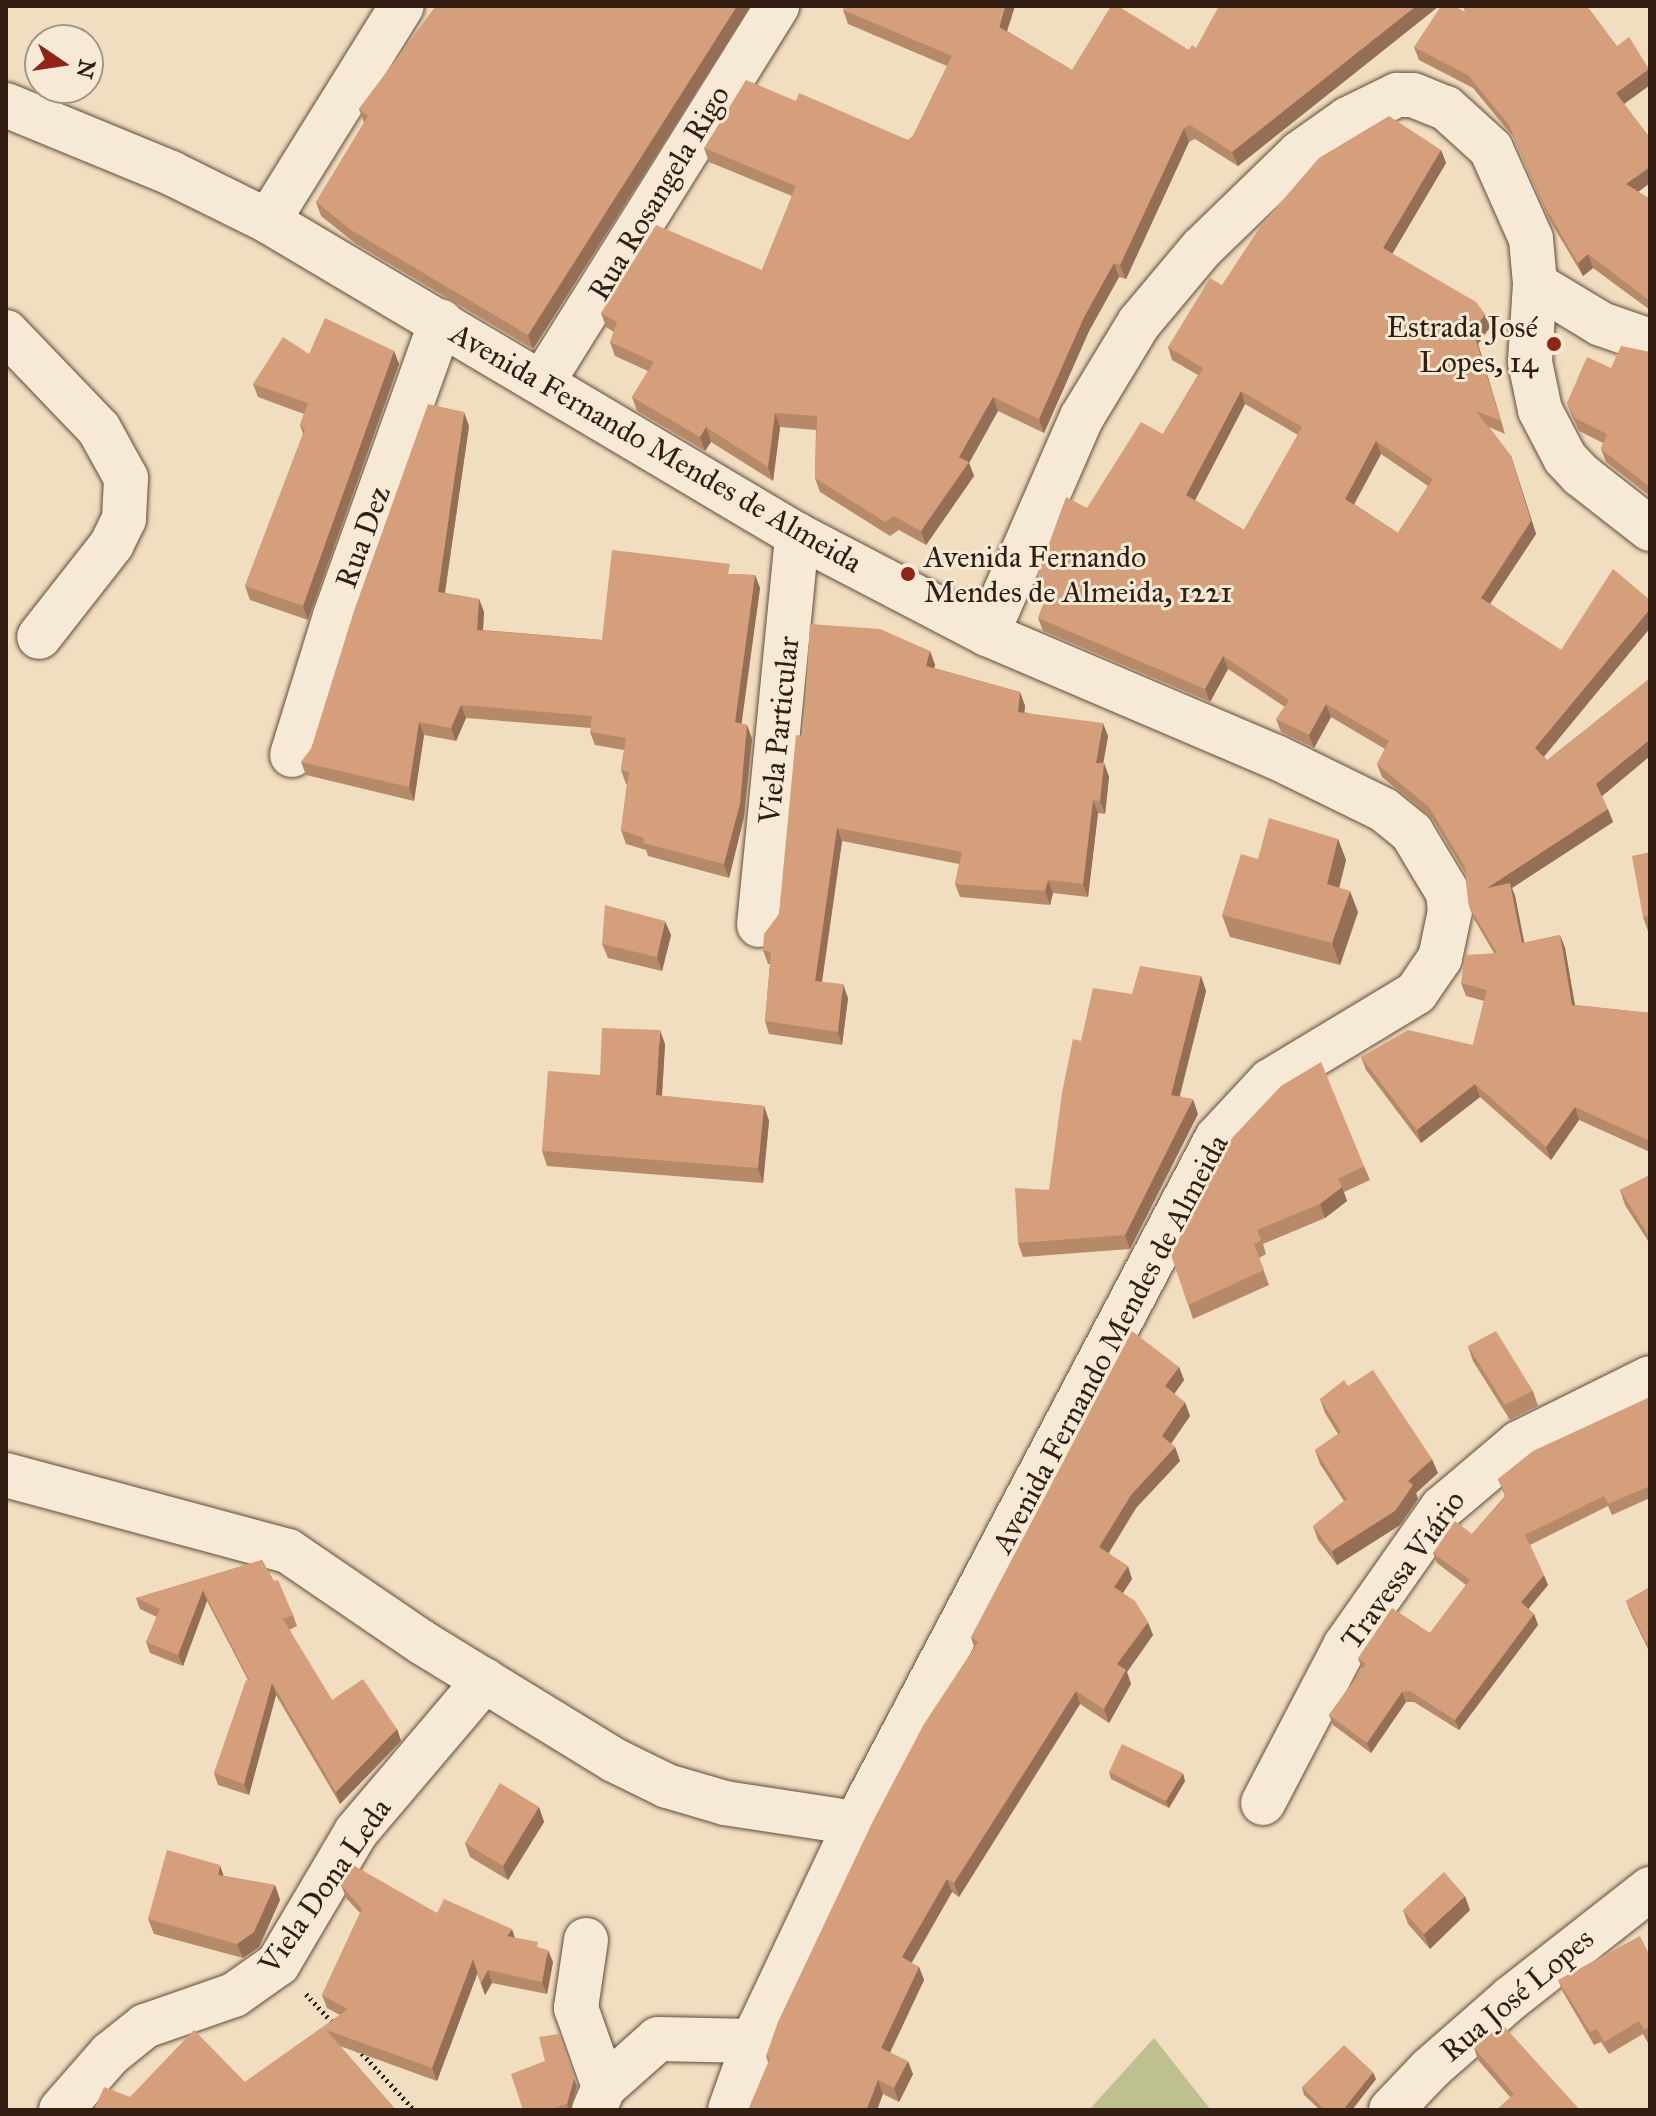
<!DOCTYPE html>
<meta charset="utf-8">
<style>
body{margin:0}
#map{position:relative;width:1656px;height:2116px;overflow:hidden;background:#f1ddbf;font-family:"IM FELL Great Primer",serif}
div>[style]{position:absolute}
[style*='--x']{left:calc(var(--x)*1px);top:calc(var(--y)*1px);width:calc(var(--w)*1px);rotate:calc(var(--a)*1deg)}
.green>*{inset:0;background:#bec08f}
.path>*{height:5px;margin-top:-2.5px;transform-origin:0;background:repeating-linear-gradient(90deg,#311d11 0 2px,transparent 0 6px)}
.roads{filter:drop-shadow(0 0 2px #614d3c) drop-shadow(0 0 2px #614d3c)}
.minor>*{height:44px;margin:-22px;padding:0 22px;transform-origin:22px;border-radius:22px;background:#f6e9d5}
.wall>*{inset:0;background:#b68969}
.shaded-wall>*{inset:0;background:#946f55}
.building>*{inset:0;background:#d49f7a}
.dots>*{width:22px;height:22px;translate:-50% -50%;box-sizing:border-box;border:4px solid #f6e9d5;border-radius:50%}
span{translate:-50% -50%;white-space:nowrap;text-align:center;line-height:1.15;-webkit-text-stroke:6px #f6e9d5;paint-order:stroke}
.street-label{font-size:30px;color:#311d11}
.poi-label{font-size:30px;color:#311d11}
.right{translate:-100% -50%;text-align:right}
.left{translate:0 -50%;text-align:left}
.frame{position:absolute;inset:0;border:8px solid #311d11;pointer-events:none}
.north{position:absolute;left:24px;top:24px;width:80px;height:80px;box-sizing:border-box;background:#f6e9d5;border:2px solid #a79787;border-radius:50%;rotate:103deg;font-size:22px;font-weight:700;line-height:32px;text-align:center;color:#311d11}
.north::after{content:'';display:block;margin:auto;width:28px;height:36px;background:#8f2418;clip-path:polygon(50% 0,100% 100%,50% 72%,0 100%)}
</style>
<div id="map">
<div class="green">
<div style="clip-path:polygon(1154px 2038px,1211px 2110px,1089px 2110px)"></div>
</div>
<div class="path">
<div style="--x:306;--y:1994;--w:41;--a:47"></div>
<div style="--x:358;--y:2049;--w:83;--a:47.4"></div>
</div>
<div class="roads">
<div class="minor">
<div style="--x:6;--y:105;--w:178;--a:22.4"></div>
<div style="--x:171;--y:173;--w:108;--a:26.3"></div>
<div style="--x:268;--y:221;--w:615;--a:30.69"></div>
<div style="--x:797;--y:535;--w:214;--a:27.5"></div>
<div style="--x:987;--y:634;--w:314;--a:23.1"></div>
<div style="--x:1276;--y:757;--w:120;--a:26.1"></div>
<div style="--x:1384;--y:810;--w:36;--a:39"></div>
<div style="--x:1412;--y:833;--w:70;--a:59"></div>
<div style="--x:1448;--y:893;--w:18;--a:84"></div>
<div style="--x:1450;--y:911;--w:48;--a:102"></div>
<div style="--x:1440;--y:958;--w:42;--a:124.4"></div>
<div style="--x:1416;--y:993;--w:170;--a:148.9"></div>
<div style="--x:1270;--y:1081;--w:78;--a:132.9"></div>
<div style="--x:1217;--y:1138;--w:774;--a:117.79"></div>
<div style="--x:856;--y:1823;--w:225;--a:115.3"></div>
<div style="--x:760;--y:2026;--w:89;--a:109.7"></div>
<div style="--x:268;--y:221;--w:253;--a:-58.1"></div>
<div style="--x:1535;--y:284;--w:77;--a:31.2"></div>
<div style="--x:1601;--y:324;--w:52;--a:19.1"></div>
<div style="--x:6;--y:332;--w:134;--a:46.2"></div>
<div style="--x:99;--y:429;--w:56;--a:61.1"></div>
<div style="--x:126;--y:478;--w:41;--a:92.8"></div>
<div style="--x:124;--y:519;--w:28;--a:116"></div>
<div style="--x:112;--y:544;--w:118;--a:128.1"></div>
<div style="--x:543;--y:381;--w:442;--a:-58"></div>
<div style="--x:987;--y:634;--w:237;--a:-66.4"></div>
<div style="--x:1082;--y:417;--w:110;--a:-58.8"></div>
<div style="--x:1139;--y:323;--w:98;--a:-50"></div>
<div style="--x:1202;--y:248;--w:136;--a:-44.1"></div>
<div style="--x:1300;--y:153;--w:59;--a:-35.3"></div>
<div style="--x:1348;--y:119;--w:55;--a:-26.1"></div>
<div style="--x:1397;--y:95;--w:16;--a:0"></div>
<div style="--x:1413;--y:95;--w:35;--a:22"></div>
<div style="--x:1446;--y:108;--w:61;--a:42.3"></div>
<div style="--x:1491;--y:149;--w:98;--a:66"></div>
<div style="--x:1531;--y:239;--w:45;--a:84.9"></div>
<div style="--x:1535;--y:284;--w:78;--a:93.7"></div>
<div style="--x:1530;--y:362;--w:49;--a:78.2"></div>
<div style="--x:1540;--y:410;--w:54;--a:62.5"></div>
<div style="--x:1565;--y:458;--w:23;--a:47"></div>
<div style="--x:1581;--y:475;--w:88;--a:38"></div>
<div style="--x:292;--y:755;--w:145;--a:-72.8"></div>
<div style="--x:335;--y:616;--w:313;--a:-70.2"></div>
<div style="--x:759;--y:925;--w:392;--a:-84.4"></div>
<div style="--x:6;--y:1475;--w:292;--a:15.1"></div>
<div style="--x:288;--y:1551;--w:163;--a:34.3"></div>
<div style="--x:423;--y:1643;--w:224;--a:31.5"></div>
<div style="--x:614;--y:1760;--w:59;--a:26.1"></div>
<div style="--x:667;--y:1786;--w:60;--a:16.3"></div>
<div style="--x:725;--y:1803;--w:133;--a:8.7"></div>
<div style="--x:1263;--y:1803;--w:177;--a:-62.4"></div>
<div style="--x:1345;--y:1646;--w:169;--a:-54.9"></div>
<div style="--x:1442;--y:1508;--w:101;--a:-40.2"></div>
<div style="--x:1519;--y:1443;--w:146;--a:-26.4"></div>
<div style="--x:586;--y:1940;--w:69;--a:98.4"></div>
<div style="--x:576;--y:2008;--w:84;--a:70.5"></div>
<div style="--x:61;--y:2110;--w:74;--a:-48.8"></div>
<div style="--x:110;--y:2054;--w:45;--a:-38.7"></div>
<div style="--x:145;--y:2026;--w:94;--a:-19.2"></div>
<div style="--x:234;--y:1995;--w:54;--a:-35.2"></div>
<div style="--x:278;--y:1964;--w:153;--a:-59.4"></div>
<div style="--x:356;--y:1832;--w:199;--a:-49.7"></div>
<div style="--x:594;--y:2110;--w:25;--a:-67"></div>
<div style="--x:604;--y:2087;--w:72;--a:-41.6"></div>
<div style="--x:658;--y:2039;--w:96;--a:1.2"></div>
<div style="--x:1391;--y:2110;--w:58;--a:-46.4"></div>
<div style="--x:1431;--y:2068;--w:106;--a:-41.2"></div>
<div style="--x:1511;--y:1998;--w:177;--a:-38.1"></div>
</div>
</div>
<div class="wall">
<div style="clip-path:polygon(436px 6px,751px 6px,533px 349px,356px 244px,321px 216px,316px 202px,364px 123px,359px 109px)"></div>
<div style="clip-path:polygon(1439px 6px,1238px 166px,1195px 139px,1189px 142px,1126px 279px,1119px 277px,1089px 331px,1044px 433px,998px 411px,969px 463px,974px 476px,926px 545px,899px 530px,890px 536px,820px 492px,815px 478px,816px 430px,780px 427px,773px 481px,711px 442px,705px 451px,637px 411px,632px 397px,648px 371px,615px 356px,610px 342px,614px 332px,606px 327px,601px 313px,762px 270px,792px 196px,709px 162px,704px 148px,796px 101px,908px 140px,913px 136px,947px 66px,848px 24px,843px 10px,1007px 31px,1072px 70px)"></div>
<div style="clip-path:polygon(1465px 12px,1617px 46px,1649px 69px,1650px 85px,1624px 104px,1650px 138px,1650px 183px,1638px 192px,1650px 199px,1650px 310px,1593px 268px,1583px 276px,1549px 219px,1514px 138px,1473px 88px,1419px 60px,1414px 47px)"></div>
<div style="clip-path:polygon(evenodd,1441px 150px,1446px 163px,1392px 254px,1490px 327px,1478px 344px,1505px 434px,1489px 427px,1511px 456px,1536px 534px,1490px 604px,1561px 650px,1650px 600px,1650px 628px,1544px 757px,1547px 760px,1650px 756px,1602px 796px,1613px 822px,1512px 888px,1515px 896px,1524px 943px,1560px 935px,1565px 948px,1575px 1005px,1650px 1013px,1650px 1152px,1579px 1120px,1551px 1160px,1480px 1097px,1421px 1143px,1366px 1070px,1361px 1057px,1473px 1045px,1484px 1001px,1466px 996px,1461px 983px,1494px 953px,1474px 919px,1469px 906px,1465px 873px,1433px 820px,1382px 777px,1377px 764px,1385px 749px,1331px 717px,1314px 748px,1281px 732px,1276px 719px,1285px 707px,1228px 669px,1210px 702px,1043px 631px,1038px 618px,1045px 600px,1039px 598px,1034px 585px,1087px 508px,1163px 434px,1198px 375px,1172px 360px,1168px 347px,1222px 285px,1441px 150px,1245px 404px,1298px 435px,1244px 530px,1195px 500px,1245px 404px,1441px 150px,1381px 454px,1428px 486px,1398px 533px,1354px 504px,1381px 454px)"></div>
<div style="clip-path:polygon(394px 351px,399px 364px,308px 620px,250px 600px,245px 586px,303px 434px,300px 425px,304px 414px,258px 397px,253px 384px,309px 354px)"></div>
<div style="clip-path:polygon(1650px 352px,1650px 496px,1606px 462px,1601px 449px,1603px 443px,1579px 431px,1572px 416px,1567px 403px,1611px 368px)"></div>
<div style="clip-path:polygon(469px 426px,445px 593px,479px 599px,484px 612px,483px 630px,602px 640px,734px 574px,755px 575px,760px 588px,741px 724px,747px 725px,752px 739px,744px 817px,729px 878px,648px 856px,646px 850px,626px 844px,621px 830px,627px 784px,626px 784px,621px 770px,624px 750px,595px 745px,590px 732px,591px 728px,466px 718px,456px 741px,424px 735px,414px 801px,306px 775px,301px 762px,311px 749px)"></div>
<div style="clip-path:polygon(930px 651px,935px 665px,934px 668px,1020px 692px,1025px 706px,1024px 712px,1108px 736px,1103px 763px,1104px 763px,1109px 777px,1105px 814px,1098px 813px,1088px 897px,1053px 893px,1050px 905px,960px 897px,955px 884px,959px 864px,842px 841px,822px 982px,848px 998px,842px 1045px,769px 1034px,765px 1021px,770px 964px,768px 964px,763px 950px,779px 914px,803px 736px)"></div>
<div style="clip-path:polygon(1338px 839px,1346px 860px,1339px 887px,1358px 912px,1340px 965px,1230px 937px,1222px 915px,1258px 859px)"></div>
<div style="clip-path:polygon(1650px 852px,1650px 931px,1648px 931px,1643px 917px)"></div>
<div style="clip-path:polygon(671px 935px,662px 971px,608px 958px,602px 944px)"></div>
<div style="clip-path:polygon(1201px 976px,1206px 991px,1180px 1096px,1198px 1114px,1130px 1249px,1023px 1257px,1018px 1243px,1049px 1190px,1132px 994px)"></div>
<div style="clip-path:polygon(665px 1044px,662px 1096px,764px 1106px,769px 1121px,763px 1183px,547px 1166px,542px 1151px,600px 1075px)"></div>
<div style="clip-path:polygon(1364px 1166px,1370px 1180px,1344px 1192px,1347px 1201px,1325px 1218px,1263px 1244px,1266px 1254px,1259px 1258px,1269px 1285px,1193px 1319px,1171px 1254px)"></div>
<div style="clip-path:polygon(1650px 1175px,1650px 1244px,1625px 1205px,1620px 1190px)"></div>
<div style="clip-path:polygon(1468px 1346px,1533px 1391px,1538px 1406px,1510px 1420px,1473px 1361px)"></div>
<div style="clip-path:polygon(1179px 1367px,1184px 1380px,1174px 1394px,1190px 1416px,1171px 1444px,1175px 1447px,1180px 1461px,1136px 1508px,1109px 1553px,1132px 1579px,1123px 1593px,1153px 1635px,1127px 1672px,1131px 1684px,1109px 1723px,1080px 1704px,959px 1897px,952px 1892px,911px 1963px,919px 1967px,924px 1980px,890px 2052px,913px 2074px,899px 2102px,883px 2094px,768px 2062px,766px 2056px,974px 1647px,971px 1637px)"></div>
<div style="clip-path:polygon(1348px 1386px,1438px 1473px,1416px 1493px,1418px 1499px,1400px 1525px,1337px 1565px,1318px 1540px,1313px 1526px,1344px 1501px,1320px 1464px,1315px 1450px,1338px 1434px,1325px 1413px,1320px 1399px)"></div>
<div style="clip-path:polygon(1650px 1397px,1650px 1498px,1612px 1515px,1608px 1506px,1530px 1545px,1548px 1585px,1528px 1609px,1534px 1614px,1538px 1625px,1459px 1730px,1414px 1702px,1406px 1702px,1371px 1753px,1333px 1725px,1329px 1715px,1362px 1669px,1358px 1658px,1430px 1633px,1466px 1585px,1437px 1563px,1433px 1553px,1472px 1534px,1505px 1496px,1498px 1479px)"></div>
<div style="clip-path:polygon(262px 1560px,293px 1615px,297px 1626px,289px 1630px,332px 1700px,397px 1729px,401px 1741px,340px 1804px,276px 1695px,249px 1795px,218px 1785px,214px 1773px,248px 1680px,207px 1601px,183px 1666px,150px 1653px,146px 1642px,157px 1617px,140px 1609px,136px 1598px)"></div>
<div style="clip-path:polygon(1650px 1587px,1650px 1653px,1631px 1614px,1626px 1601px)"></div>
<div style="clip-path:polygon(1109px 1772px,1185px 1781px,1169px 1808px,1111px 1779px)"></div>
<div style="clip-path:polygon(539px 1807px,544px 1822px,508px 1880px,470px 1857px,465px 1843px)"></div>
<div style="clip-path:polygon(224px 1876px,275px 1885px,280px 1900px,259px 1947px,243px 1958px,154px 1934px,148px 1919px)"></div>
<div style="clip-path:polygon(341px 1885px,437px 1913px,515px 1938px,540px 1948px,553px 1962px,547px 1994px,492px 1983px,485px 1995px,477px 1973px,437px 2081px,340px 2046px,396px 2110px,130px 2097px,245px 2082px,340px 2015px,327px 2008px,322px 1995px,360px 1913px,346px 1898px)"></div>
<div style="clip-path:polygon(1403px 1910px,1470px 1910px,1430px 1949px,1408px 1924px)"></div>
<div style="clip-path:polygon(1650px 1956px,1650px 2042px,1648px 2043px,1643px 2034px,1609px 2054px,1601px 2042px,1594px 2045px,1563px 1992px,1558px 1980px)"></div>
<div style="clip-path:polygon(559px 2034px,577px 2086px,570px 2110px,523px 2110px)"></div>
<div style="clip-path:polygon(1474px 2048px,1580px 2110px,1510px 2097px,1478px 2060px)"></div>
<div style="clip-path:polygon(1376px 2079px,1352px 2110px,1320px 2110px,1304px 2095px,1302px 2087px)"></div>
</div>
<div class="shaded-wall">
<div style="clip-path:polygon(737px 6px,751px 6px,533px 349px,528px 335px)"></div>
<div style="clip-path:polygon(1005px 6px,1015px 6px,1004px 41px,999px 27px)"></div>
<div style="clip-path:polygon(1416px 6px,1439px 6px,1238px 166px,1232px 152px)"></div>
<div style="clip-path:polygon(1649px 69px,1650px 85px,1621px 106px,1616px 93px)"></div>
<div style="clip-path:polygon(1184px 128px,1189px 142px,1126px 279px,1120px 265px)"></div>
<div style="clip-path:polygon(1441px 150px,1446px 163px,1388px 261px,1383px 248px)"></div>
<div style="clip-path:polygon(1650px 167px,1650px 183px,1631px 197px,1626px 184px)"></div>
<div style="clip-path:polygon(1588px 254px,1593px 268px,1583px 276px,1578px 263px)"></div>
<div style="clip-path:polygon(1114px 263px,1119px 277px,1089px 331px,1044px 433px,1039px 419px,1084px 317px)"></div>
<div style="clip-path:polygon(1485px 314px,1490px 327px,1478px 344px,1505px 434px,1473px 331px)"></div>
<div style="clip-path:polygon(394px 351px,399px 364px,308px 620px,303px 606px)"></div>
<div style="clip-path:polygon(1241px 391px,1245px 404px,1191px 508px,1186px 495px)"></div>
<div style="clip-path:polygon(993px 397px,998px 411px,969px 463px,974px 476px,926px 545px,921px 531px,959px 457px)"></div>
<div style="clip-path:polygon(464px 412px,469px 426px,443px 605px,438px 592px)"></div>
<div style="clip-path:polygon(775px 413px,780px 427px,773px 481px,768px 467px)"></div>
<div style="clip-path:polygon(706px 427px,711px 442px,705px 451px,700px 437px)"></div>
<div style="clip-path:polygon(1376px 441px,1381px 454px,1350px 512px,1345px 499px)"></div>
<div style="clip-path:polygon(1511px 456px,1536px 534px,1485px 611px,1481px 598px)"></div>
<div style="clip-path:polygon(755px 575px,760px 588px,740px 735px,735px 722px)"></div>
<div style="clip-path:polygon(479px 599px,484px 612px,482px 643px,477px 630px)"></div>
<div style="clip-path:polygon(1650px 609px,1650px 628px,1540px 761px,1535px 748px)"></div>
<div style="clip-path:polygon(930px 651px,935px 665px,931px 680px,926px 666px)"></div>
<div style="clip-path:polygon(1223px 656px,1228px 669px,1210px 702px,1205px 689px)"></div>
<div style="clip-path:polygon(1020px 692px,1025px 706px,1023px 725px,1018px 712px)"></div>
<div style="clip-path:polygon(1326px 704px,1331px 717px,1314px 748px,1309px 735px)"></div>
<div style="clip-path:polygon(461px 705px,466px 718px,456px 741px,451px 728px)"></div>
<div style="clip-path:polygon(419px 722px,424px 735px,414px 801px,409px 787px)"></div>
<div style="clip-path:polygon(1103px 723px,1108px 736px,1101px 776px,1096px 763px)"></div>
<div style="clip-path:polygon(747px 725px,752px 739px,744px 817px,729px 878px,724px 864px)"></div>
<div style="clip-path:polygon(1650px 739px,1650px 756px,1601px 797px,1596px 784px)"></div>
<div style="clip-path:polygon(1104px 763px,1109px 777px,1105px 814px,1100px 801px)"></div>
<div style="clip-path:polygon(1093px 800px,1098px 813px,1088px 897px,1083px 884px)"></div>
<div style="clip-path:polygon(1608px 809px,1613px 822px,1512px 888px,1515px 896px,1527px 956px,1487px 888px)"></div>
<div style="clip-path:polygon(837px 828px,842px 841px,820px 995px,815px 981px)"></div>
<div style="clip-path:polygon(1338px 839px,1346px 860px,1335px 905px,1327px 884px)"></div>
<div style="clip-path:polygon(1048px 880px,1053px 893px,1050px 905px,1045px 891px)"></div>
<div style="clip-path:polygon(1350px 891px,1358px 912px,1340px 965px,1332px 943px)"></div>
<div style="clip-path:polygon(665px 921px,671px 935px,662px 971px,657px 957px)"></div>
<div style="clip-path:polygon(1560px 935px,1565px 948px,1577px 1018px,1572px 1005px)"></div>
<div style="clip-path:polygon(1201px 976px,1206px 991px,1176px 1109px,1171px 1095px)"></div>
<div style="clip-path:polygon(843px 984px,848px 998px,842px 1045px,838px 1032px)"></div>
<div style="clip-path:polygon(660px 1030px,665px 1044px,661px 1110px,656px 1095px)"></div>
<div style="clip-path:polygon(1475px 1084px,1480px 1097px,1421px 1143px,1417px 1130px)"></div>
<div style="clip-path:polygon(1193px 1099px,1198px 1114px,1130px 1249px,1125px 1235px)"></div>
<div style="clip-path:polygon(764px 1106px,769px 1121px,763px 1183px,758px 1168px)"></div>
<div style="clip-path:polygon(1575px 1107px,1579px 1120px,1551px 1160px,1546px 1147px)"></div>
<div style="clip-path:polygon(1342px 1187px,1347px 1201px,1325px 1218px,1320px 1204px)"></div>
<div style="clip-path:polygon(1179px 1367px,1184px 1380px,1170px 1400px,1165px 1386px)"></div>
<div style="clip-path:polygon(1185px 1402px,1190px 1416px,1166px 1450px,1162px 1436px)"></div>
<div style="clip-path:polygon(1175px 1447px,1180px 1461px,1136px 1508px,1104px 1560px,1099px 1547px,1131px 1495px)"></div>
<div style="clip-path:polygon(1432px 1459px,1438px 1473px,1416px 1493px,1418px 1499px,1400px 1525px,1337px 1565px,1332px 1551px)"></div>
<div style="clip-path:polygon(1128px 1566px,1132px 1579px,1118px 1600px,1114px 1587px)"></div>
<div style="clip-path:polygon(1544px 1575px,1548px 1585px,1525px 1613px,1521px 1602px)"></div>
<div style="clip-path:polygon(203px 1590px,207px 1601px,183px 1666px,178px 1655px)"></div>
<div style="clip-path:polygon(1534px 1614px,1538px 1625px,1459px 1730px,1455px 1720px)"></div>
<div style="clip-path:polygon(1148px 1622px,1153px 1635px,1127px 1672px,1131px 1684px,1109px 1723px,1104px 1709px,1117px 1664px)"></div>
<div style="clip-path:polygon(272px 1683px,276px 1695px,249px 1795px,244px 1784px)"></div>
<div style="clip-path:polygon(1076px 1691px,1080px 1704px,959px 1897px,954px 1883px)"></div>
<div style="clip-path:polygon(1402px 1692px,1406px 1702px,1371px 1753px,1367px 1743px)"></div>
<div style="clip-path:polygon(397px 1729px,401px 1741px,340px 1804px,336px 1792px)"></div>
<div style="clip-path:polygon(1183px 1773px,1185px 1781px,1169px 1808px,1166px 1801px)"></div>
<div style="clip-path:polygon(539px 1807px,544px 1822px,508px 1880px,503px 1866px)"></div>
<div style="clip-path:polygon(220px 1865px,225px 1880px,218px 1875px)"></div>
<div style="clip-path:polygon(947px 1879px,952px 1892px,907px 1971px,902px 1957px)"></div>
<div style="clip-path:polygon(275px 1885px,280px 1900px,259px 1947px,243px 1958px,237px 1944px)"></div>
<div style="clip-path:polygon(1465px 1896px,1470px 1910px,1430px 1949px,1424px 1934px)"></div>
<div style="clip-path:polygon(512px 1929px,516px 1941px,507px 1936px)"></div>
<div style="clip-path:polygon(548px 1950px,553px 1962px,547px 1994px,542px 1982px)"></div>
<div style="clip-path:polygon(473px 1959px,478px 1972px,437px 2081px,432px 2068px)"></div>
<div style="clip-path:polygon(919px 1967px,924px 1980px,886px 2061px,881px 2048px)"></div>
<div style="clip-path:polygon(488px 1970px,492px 1983px,485px 1995px,481px 1983px)"></div>
<div style="clip-path:polygon(908px 2061px,913px 2074px,899px 2102px,894px 2088px)"></div>
<div style="clip-path:polygon(1373px 2072px,1376px 2079px,1352px 2110px,1343px 2110px)"></div>
<div style="clip-path:polygon(574px 2079px,577px 2086px,570px 2110px,569px 2110px,567px 2104px)"></div>
<div style="clip-path:polygon(878px 2080px,883px 2094px,877px 2110px,866px 2110px)"></div>
</div>
<div class="building">
<div style="clip-path:polygon(436px 6px,737px 6px,528px 335px,351px 230px,316px 202px,368px 116px,359px 109px)"></div>
<div style="clip-path:polygon(844px 6px,1005px 6px,999px 27px,1072px 70px,1111px 6px,1118px 6px,1189px 50px,1192px 45px,1196px 48px,1219px 6px,1416px 6px,1232px 152px,1190px 125px,1184px 128px,1120px 265px,1114px 263px,1084px 317px,1039px 419px,993px 397px,959px 457px,969px 462px,921px 531px,894px 516px,885px 522px,815px 478px,817px 416px,775px 413px,768px 467px,706px 427px,700px 437px,632px 397px,654px 362px,610px 342px,617px 322px,601px 313px,656px 225px,762px 270px,796px 186px,704px 148px,746px 80px,796px 101px,799px 93px,908px 140px,913px 136px,952px 56px,843px 10px)"></div>
<div style="clip-path:polygon(1441px 6px,1455px 6px,1465px 12px,1463px 6px,1587px 6px,1617px 46px,1629px 37px,1649px 69px,1616px 93px,1650px 138px,1650px 167px,1626px 184px,1650px 199px,1650px 301px,1588px 254px,1578px 263px,1544px 205px,1509px 125px,1468px 75px,1414px 47px)"></div>
<div style="clip-path:polygon(evenodd,1389px 116px,1441px 150px,1383px 248px,1476px 302px,1485px 314px,1473px 331px,1501px 421px,1476px 411px,1511px 456px,1531px 521px,1481px 598px,1561px 650px,1613px 569px,1650px 600px,1650px 609px,1535px 748px,1547px 760px,1650px 678px,1650px 739px,1596px 784px,1608px 809px,1487px 888px,1510px 883px,1522px 943px,1560px 935px,1572px 1005px,1650px 1013px,1650px 1141px,1575px 1107px,1546px 1147px,1475px 1084px,1417px 1130px,1361px 1057px,1408px 1030px,1473px 1045px,1487px 990px,1461px 983px,1465px 955px,1497px 953px,1469px 906px,1465px 867px,1429px 807px,1377px 764px,1389px 741px,1326px 704px,1309px 735px,1276px 719px,1289px 700px,1223px 656px,1205px 689px,1038px 618px,1049px 590px,1034px 585px,1066px 497px,1087px 508px,1141px 422px,1163px 434px,1203px 368px,1168px 347px,1210px 278px,1222px 285px,1262px 224px,1319px 158px,1389px 116px,1241px 391px,1302px 427px,1244px 530px,1186px 495px,1241px 391px,1389px 116px,1376px 441px,1433px 479px,1398px 533px,1345px 499px,1376px 441px)"></div>
<div style="clip-path:polygon(325px 318px,394px 351px,303px 606px,245px 586px,305px 429px,300px 425px,308px 403px,253px 384px,283px 337px,309px 354px)"></div>
<div style="clip-path:polygon(1621px 346px,1650px 352px,1650px 487px,1601px 449px,1607px 434px,1575px 418px,1567px 403px,1587px 357px,1611px 368px)"></div>
<div style="clip-path:polygon(428px 404px,464px 412px,438px 592px,479px 599px,477px 630px,602px 640px,612px 550px,730px 564px,728px 574px,755px 575px,735px 722px,747px 725px,740px 804px,724px 864px,643px 843px,644px 838px,621px 830px,629px 772px,621px 770px,626px 738px,590px 732px,592px 716px,461px 705px,451px 728px,419px 722px,409px 787px,301px 762px,311px 749px,354px 611px)"></div>
<div style="clip-path:polygon(810px 624px,880px 629px,930px 651px,926px 666px,1020px 692px,1018px 712px,1103px 723px,1096px 763px,1104px 763px,1100px 801px,1093px 800px,1083px 884px,1048px 880px,1045px 891px,955px 884px,962px 852px,837px 828px,815px 981px,843px 984px,838px 1032px,765px 1021px,771px 952px,763px 950px,764px 934px,779px 914px,796px 735px,803px 736px)"></div>
<div style="clip-path:polygon(1269px 818px,1338px 839px,1327px 884px,1350px 891px,1332px 943px,1222px 915px,1241px 854px,1258px 859px)"></div>
<div style="clip-path:polygon(1650px 852px,1650px 915px,1643px 917px,1632px 856px)"></div>
<div style="clip-path:polygon(605px 905px,665px 921px,657px 957px,602px 944px)"></div>
<div style="clip-path:polygon(1140px 966px,1201px 976px,1171px 1095px,1193px 1099px,1125px 1235px,1018px 1243px,1015px 1188px,1049px 1190px,1062px 1093px,1073px 1039px,1081px 1041px,1093px 988px,1132px 994px)"></div>
<div style="clip-path:polygon(602px 1028px,660px 1030px,656px 1095px,764px 1106px,758px 1168px,542px 1151px,548px 1071px,600px 1075px)"></div>
<div style="clip-path:polygon(1321px 1062px,1364px 1166px,1338px 1179px,1342px 1187px,1320px 1204px,1257px 1230px,1261px 1240px,1254px 1244px,1264px 1270px,1188px 1305px,1171px 1254px,1232px 1138px,1281px 1086px)"></div>
<div style="clip-path:polygon(1650px 1175px,1650px 1238px,1620px 1190px)"></div>
<div style="clip-path:polygon(1132px 1331px,1179px 1367px,1165px 1386px,1185px 1402px,1162px 1436px,1175px 1447px,1131px 1495px,1099px 1547px,1128px 1566px,1114px 1587px,1135px 1601px,1148px 1622px,1117px 1664px,1126px 1670px,1104px 1709px,1076px 1691px,954px 1883px,947px 1879px,902px 1957px,919px 1967px,881px 2048px,908px 2061px,894px 2088px,878px 2080px,866px 2110px,748px 2110px,770px 2058px,766px 2056px,778px 2022px,873px 1821px,924px 1724px,978px 1642px,971px 1637px)"></div>
<div style="clip-path:polygon(1496px 1331px,1533px 1391px,1505px 1405px,1468px 1346px)"></div>
<div style="clip-path:polygon(1373px 1370px,1432px 1459px,1408px 1481px,1413px 1485px,1395px 1511px,1332px 1551px,1313px 1526px,1347px 1499px,1315px 1450px,1341px 1432px,1320px 1399px,1344px 1380px,1348px 1386px)"></div>
<div style="clip-path:polygon(1650px 1397px,1650px 1486px,1608px 1504px,1604px 1496px,1525px 1535px,1544px 1575px,1521px 1602px,1534px 1614px,1455px 1720px,1410px 1691px,1402px 1692px,1367px 1743px,1329px 1715px,1366px 1664px,1358px 1658px,1392px 1608px,1430px 1633px,1470px 1580px,1433px 1553px,1455px 1521px,1472px 1534px,1506px 1496px,1498px 1479px,1533px 1451px)"></div>
<div style="clip-path:polygon(262px 1560px,274px 1581px,278px 1580px,293px 1615px,283px 1619px,332px 1700px,363px 1679px,397px 1729px,336px 1792px,272px 1683px,244px 1784px,214px 1773px,246px 1680px,250px 1681px,203px 1590px,178px 1655px,146px 1642px,160px 1609px,136px 1598px)"></div>
<div style="clip-path:polygon(1650px 1587px,1650px 1640px,1646px 1642px,1626px 1601px)"></div>
<div style="clip-path:polygon(1122px 1744px,1183px 1773px,1166px 1801px,1109px 1772px)"></div>
<div style="clip-path:polygon(500px 1783px,539px 1807px,503px 1866px,465px 1843px)"></div>
<div style="clip-path:polygon(167px 1850px,220px 1865px,218px 1875px,275px 1885px,254px 1932px,237px 1944px,148px 1919px)"></div>
<div style="clip-path:polygon(353px 1865px,437px 1913px,444px 1899px,512px 1929px,507px 1936px,538px 1942px,537px 1947px,548px 1950px,542px 1982px,488px 1970px,481px 1983px,473px 1959px,432px 2068px,326px 2030px,396px 2110px,94px 2110px,104px 2087px,130px 2097px,194px 2030px,245px 2082px,348px 2009px,322px 1995px,362px 1909px,341px 1885px)"></div>
<div style="clip-path:polygon(1444px 1872px,1465px 1896px,1424px 1934px,1403px 1910px)"></div>
<div style="clip-path:polygon(1640px 1936px,1650px 1956px,1650px 2026px,1644px 2030px,1639px 2021px,1604px 2042px,1597px 2029px,1590px 2032px,1558px 1980px)"></div>
<div style="clip-path:polygon(1502px 2024px,1580px 2110px,1496px 2110px,1514px 2094px,1474px 2048px)"></div>
<div style="clip-path:polygon(559px 2034px,574px 2079px,567px 2104px,547px 2110px,523px 2110px,511px 2074px,545px 2061px,539px 2037px)"></div>
<div style="clip-path:polygon(1344px 2045px,1373px 2072px,1343px 2110px,1325px 2110px,1302px 2087px)"></div>
</div>
<div class="dots">
<div style="left:1554px;top:344px;background:#8f2418"></div>
<div style="left:908px;top:574px;background:#8f2418"></div>
</div>
<div class="street-label">
<span style="left:659px;top:193px;rotate:-59deg">Rua Rosangela Rigo</span>
<span style="left:656px;top:448px;rotate:30deg">Avenida Fernando Mendes de Almeida</span>
<span style="left:363px;top:537px;rotate:-70deg">Rua Dez</span>
<span style="left:779px;top:730px;rotate:-84deg">Viela Particular</span>
<span style="left:1110px;top:1344px;rotate:-62deg">Avenida Fernando Mendes de Almeida</span>
<span style="left:1403px;top:1570px;rotate:-54deg">Travessa Viário</span>
<span style="left:325px;top:1886px;rotate:-55deg">Viela Dona Leda</span>
<span style="left:1517px;top:1995px;rotate:-40deg">Rua José Lopes</span>
</div>
<div class="poi-label">
<span class="right" style="left:1538px;top:344px">Estrada José<br>Lopes, 14</span>
<span class="left" style="left:924px;top:574px">Avenida Fernando<br>Mendes de Almeida, 1221</span>
</div>
<div class="frame"></div>
<div class="north">N</div>
</div>
